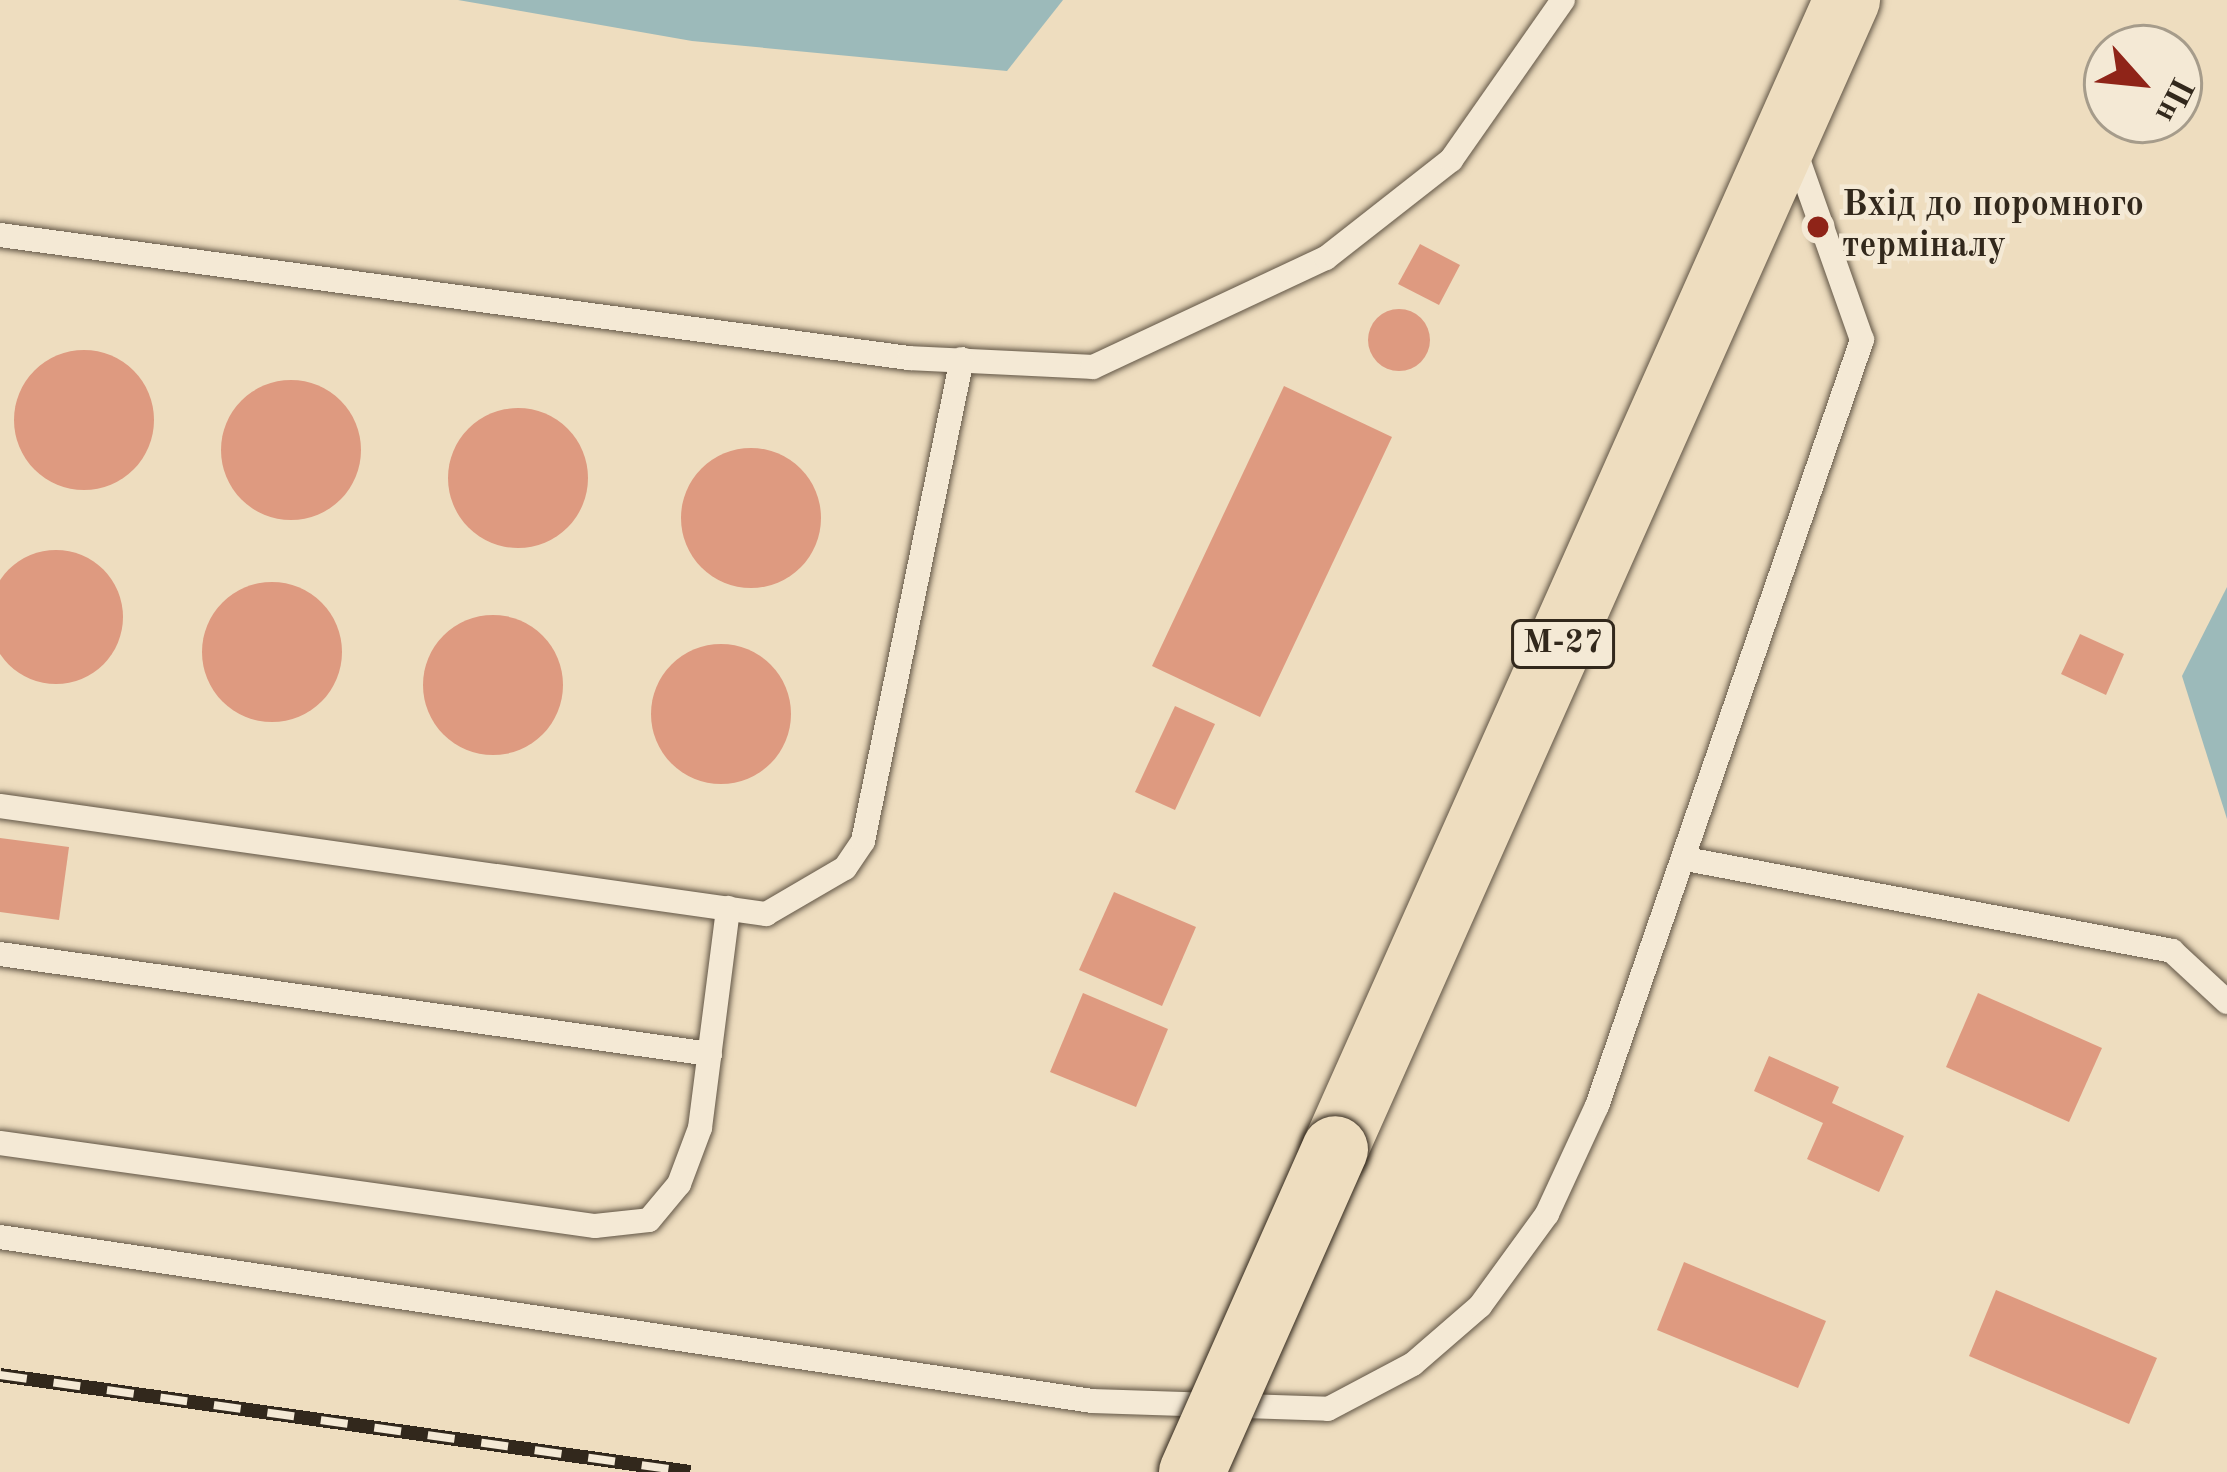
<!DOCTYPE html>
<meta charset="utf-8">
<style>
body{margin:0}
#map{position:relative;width:2227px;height:1472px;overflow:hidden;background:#eeddbf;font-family:"Old Standard TT",serif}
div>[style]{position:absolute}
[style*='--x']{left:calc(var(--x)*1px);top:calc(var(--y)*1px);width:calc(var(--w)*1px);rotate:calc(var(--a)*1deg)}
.water>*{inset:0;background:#9cbaba}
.building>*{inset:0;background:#de9a80}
.round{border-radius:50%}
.roads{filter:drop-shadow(0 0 3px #615545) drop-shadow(0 0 3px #615545)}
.service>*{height:24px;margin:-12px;padding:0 12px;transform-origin:12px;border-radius:12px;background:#f4e9d5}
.primary>*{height:66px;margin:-33px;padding:0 33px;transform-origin:33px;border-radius:33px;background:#eeddbf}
.rail>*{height:14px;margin-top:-7px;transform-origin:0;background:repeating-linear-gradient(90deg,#f4e9d5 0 27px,#32281c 0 54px);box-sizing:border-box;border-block:3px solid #32281c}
.bridges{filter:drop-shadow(0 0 3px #32281c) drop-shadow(0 0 3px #32281c)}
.primary-bridge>*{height:66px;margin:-33px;padding:0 33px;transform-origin:33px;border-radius:33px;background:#eeddbf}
.dots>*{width:33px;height:33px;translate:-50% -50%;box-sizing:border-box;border:6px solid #f4e9d5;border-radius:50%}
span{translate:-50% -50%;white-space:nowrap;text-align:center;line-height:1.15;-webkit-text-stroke:9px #f4e9d5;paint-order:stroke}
.shield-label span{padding:3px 9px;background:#f4e9d5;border:3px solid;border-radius:9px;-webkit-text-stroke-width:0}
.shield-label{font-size:33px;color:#32281c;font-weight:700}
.poi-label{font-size:36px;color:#32281c;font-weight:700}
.left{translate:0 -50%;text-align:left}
.north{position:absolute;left:2083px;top:24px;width:120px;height:120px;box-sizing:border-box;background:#f4e9d5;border:3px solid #a69c8b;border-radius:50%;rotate:117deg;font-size:33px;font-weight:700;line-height:48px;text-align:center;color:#32281c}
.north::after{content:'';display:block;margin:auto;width:42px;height:54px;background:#8f2418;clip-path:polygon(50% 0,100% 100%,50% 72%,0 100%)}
</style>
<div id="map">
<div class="water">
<div style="clip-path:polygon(458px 0,1063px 0,1007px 71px,692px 41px)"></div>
<div style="clip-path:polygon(2227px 587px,2227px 819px,2182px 676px)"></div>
</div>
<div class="building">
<div style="clip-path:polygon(1420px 244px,1460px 265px,1439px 305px,1398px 284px)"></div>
<div class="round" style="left:1368px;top:309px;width:62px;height:62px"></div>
<div class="round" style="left:14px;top:350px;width:140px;height:140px"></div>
<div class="round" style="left:221px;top:380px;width:140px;height:140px"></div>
<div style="clip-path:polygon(1284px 386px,1392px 437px,1260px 717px,1152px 666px)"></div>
<div class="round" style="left:448px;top:408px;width:140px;height:140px"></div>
<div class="round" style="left:681px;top:448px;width:140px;height:140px"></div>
<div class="round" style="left:-11px;top:550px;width:134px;height:134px"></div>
<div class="round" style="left:202px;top:582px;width:140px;height:140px"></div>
<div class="round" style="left:423px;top:615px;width:140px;height:140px"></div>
<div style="clip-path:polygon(2080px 634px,2124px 654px,2106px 695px,2061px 674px)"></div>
<div class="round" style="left:651px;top:644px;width:140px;height:140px"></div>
<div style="clip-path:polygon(1175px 706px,1215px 724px,1175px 810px,1135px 792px)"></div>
<div style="clip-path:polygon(0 838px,69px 847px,59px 920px,0 912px)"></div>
<div style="clip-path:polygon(1114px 892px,1196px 927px,1162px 1006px,1079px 970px)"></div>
<div style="clip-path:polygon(1083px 993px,1168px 1029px,1136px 1107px,1050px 1072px)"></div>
<div style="clip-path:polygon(1978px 993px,2102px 1048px,2069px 1122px,1946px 1067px)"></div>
<div style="clip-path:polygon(1769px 1056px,1839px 1087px,1832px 1103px,1904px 1136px,1879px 1192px,1807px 1159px,1823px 1123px,1754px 1091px)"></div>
<div style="clip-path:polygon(1684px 1262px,1826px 1321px,1798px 1388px,1657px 1330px)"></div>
<div style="clip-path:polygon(1996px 1290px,2157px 1358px,2129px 1424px,1969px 1356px)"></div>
</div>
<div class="roads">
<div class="service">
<div style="--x:0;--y:235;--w:917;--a:7.71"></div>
<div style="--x:909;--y:358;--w:184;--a:2.8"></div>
<div style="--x:1093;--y:367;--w:257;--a:-25.1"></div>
<div style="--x:1326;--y:258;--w:159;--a:-38.1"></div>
<div style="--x:1451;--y:160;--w:195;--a:-55"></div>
<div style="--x:0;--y:806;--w:774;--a:8.03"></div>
<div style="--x:766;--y:914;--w:91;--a:-30.2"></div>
<div style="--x:845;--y:868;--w:32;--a:-56"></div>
<div style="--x:863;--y:841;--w:492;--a:-78.4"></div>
<div style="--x:1686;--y:859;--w:495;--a:10.7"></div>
<div style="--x:2172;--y:951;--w:75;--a:42.8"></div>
<div style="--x:0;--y:954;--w:717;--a:8.02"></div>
<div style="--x:0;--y:1143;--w:601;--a:7.94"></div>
<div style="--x:595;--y:1226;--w:54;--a:-6.3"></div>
<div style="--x:649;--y:1220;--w:47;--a:-50.2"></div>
<div style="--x:679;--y:1184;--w:60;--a:-69.4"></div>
<div style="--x:700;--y:1128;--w:222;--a:-82.7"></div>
<div style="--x:0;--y:1237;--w:1104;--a:8.54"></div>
<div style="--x:1092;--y:1401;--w:236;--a:1.9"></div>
<div style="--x:1328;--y:1409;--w:96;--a:-27.9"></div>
<div style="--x:1413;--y:1364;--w:89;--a:-40.9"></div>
<div style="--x:1480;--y:1306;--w:114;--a:-53.9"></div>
<div style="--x:1547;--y:1214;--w:119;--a:-65.2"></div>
<div style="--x:1597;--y:1106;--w:811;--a:-70.92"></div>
<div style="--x:1862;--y:340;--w:204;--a:-109.5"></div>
</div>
<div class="primary">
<div style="--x:1335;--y:1149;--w:1258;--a:-65.98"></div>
</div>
</div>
<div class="rail">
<div style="--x:0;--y:1375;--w:697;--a:8"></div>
</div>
<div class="bridges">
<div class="primary-bridge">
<div style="--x:1192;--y:1472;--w:353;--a:-66.1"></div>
</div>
</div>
<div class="dots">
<div style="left:1818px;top:227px;background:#8f2418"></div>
</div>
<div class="shield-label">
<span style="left:1563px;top:644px">М-27</span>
</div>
<div class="poi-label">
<span class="left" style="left:1842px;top:227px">Вхід до поромного<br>терміналу</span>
</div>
<div class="north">Пн</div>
</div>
